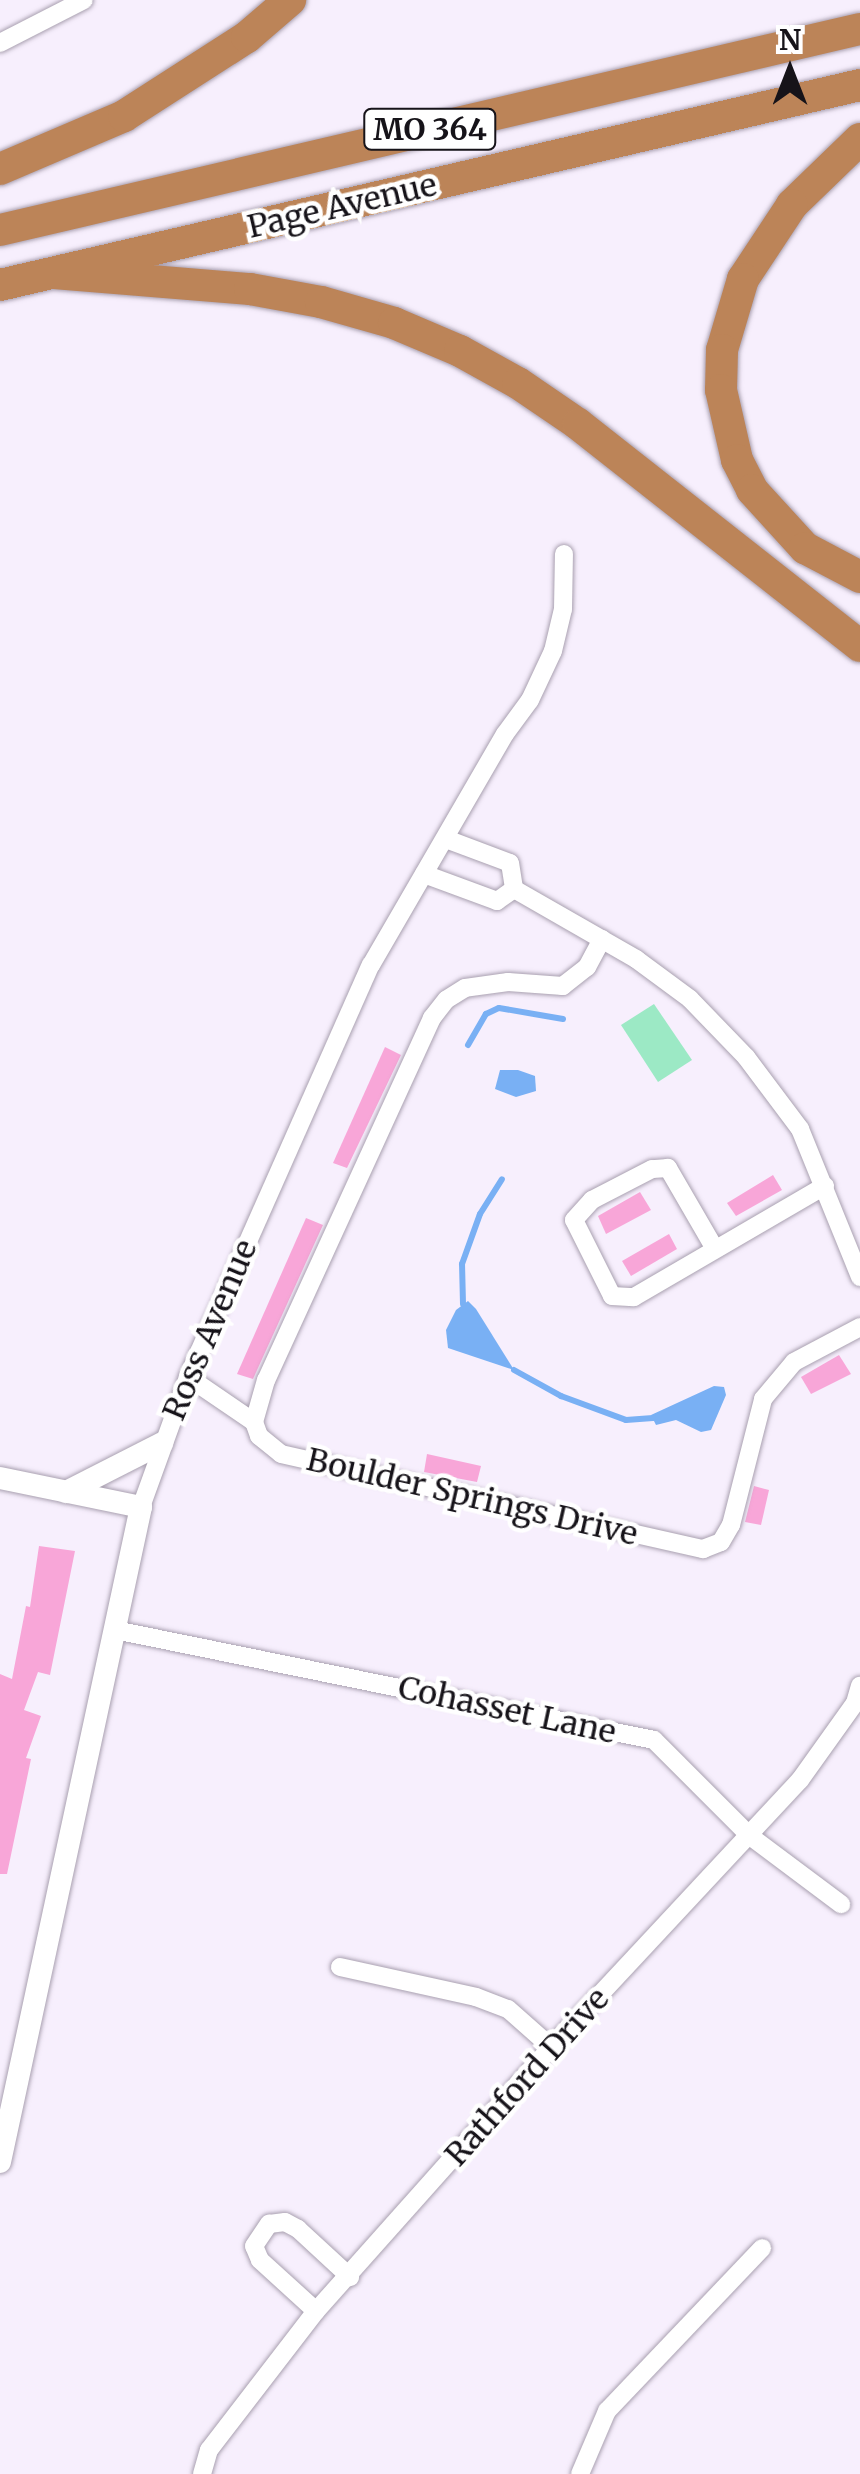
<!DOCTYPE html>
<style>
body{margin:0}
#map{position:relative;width:860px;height:2474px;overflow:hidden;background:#f7effd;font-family:Merriweather,serif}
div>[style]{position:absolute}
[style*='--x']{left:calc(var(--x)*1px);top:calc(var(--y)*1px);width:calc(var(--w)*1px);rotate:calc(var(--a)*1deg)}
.green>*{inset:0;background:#9ce9c5}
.water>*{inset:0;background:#79b0f4}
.stream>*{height:6px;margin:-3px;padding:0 3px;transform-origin:3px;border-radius:3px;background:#79b0f4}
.building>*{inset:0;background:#f8a6d8}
.roads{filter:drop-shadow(0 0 2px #a9a0b0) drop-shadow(0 0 2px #a9a0b0)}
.minor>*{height:18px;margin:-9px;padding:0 9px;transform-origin:9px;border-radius:9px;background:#fff}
.tertiary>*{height:22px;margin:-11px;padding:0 11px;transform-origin:11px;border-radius:11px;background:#fff}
.motorway>*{height:32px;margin:-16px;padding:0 16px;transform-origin:16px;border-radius:16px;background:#bc8458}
span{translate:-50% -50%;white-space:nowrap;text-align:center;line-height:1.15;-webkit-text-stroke:9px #fff;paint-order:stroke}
.shield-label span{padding:2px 8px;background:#fff;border:2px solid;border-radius:8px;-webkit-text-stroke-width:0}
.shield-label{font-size:30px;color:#161319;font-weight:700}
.street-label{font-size:32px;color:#161319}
.north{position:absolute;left:740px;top:20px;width:100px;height:100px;-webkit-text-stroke:8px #fff;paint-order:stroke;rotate:0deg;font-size:28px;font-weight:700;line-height:40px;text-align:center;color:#161319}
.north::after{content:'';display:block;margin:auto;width:35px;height:45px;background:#161319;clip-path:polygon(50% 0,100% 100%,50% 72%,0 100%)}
</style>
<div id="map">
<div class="green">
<div style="clip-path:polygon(654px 1004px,692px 1060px,658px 1082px,621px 1025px)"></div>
</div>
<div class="water">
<div style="clip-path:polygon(500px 1070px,518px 1070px,535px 1076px,536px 1091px,516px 1097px,495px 1089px)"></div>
<div style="clip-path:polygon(468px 1301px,476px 1309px,514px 1370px,448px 1348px,446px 1330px,456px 1310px)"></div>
<div style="clip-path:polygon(714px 1386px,724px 1387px,726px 1395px,711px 1430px,701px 1432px,676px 1420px,656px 1425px,651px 1415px)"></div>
</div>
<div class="stream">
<div style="--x:468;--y:1045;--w:36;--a:-60"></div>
<div style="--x:486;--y:1014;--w:14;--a:-25"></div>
<div style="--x:499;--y:1008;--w:65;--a:9.8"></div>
<div style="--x:463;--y:1304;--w:40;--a:-91.4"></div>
<div style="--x:462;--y:1264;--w:53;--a:-70.2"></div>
<div style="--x:480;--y:1214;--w:41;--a:-57.8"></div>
<div style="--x:514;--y:1370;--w:54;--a:29"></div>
<div style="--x:561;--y:1396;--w:69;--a:20.3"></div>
<div style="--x:626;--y:1420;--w:27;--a:-4"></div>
</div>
<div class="building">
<div style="clip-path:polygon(385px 1047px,401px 1055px,347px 1168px,333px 1163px)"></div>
<div style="clip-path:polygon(773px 1175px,782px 1190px,736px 1216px,727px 1203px)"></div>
<div style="clip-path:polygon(640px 1192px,651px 1210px,606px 1234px,598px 1216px)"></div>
<div style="clip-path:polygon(306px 1218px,323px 1225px,253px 1379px,237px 1374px)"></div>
<div style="clip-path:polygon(669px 1234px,677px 1249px,631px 1276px,622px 1261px)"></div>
<div style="clip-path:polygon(839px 1355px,851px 1374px,811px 1394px,801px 1377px)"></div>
<div style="clip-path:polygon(427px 1454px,481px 1466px,477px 1482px,424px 1472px)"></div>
<div style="clip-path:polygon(754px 1486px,769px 1490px,761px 1525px,745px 1522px)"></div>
<div style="clip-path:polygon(39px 1546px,75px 1551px,50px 1675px,38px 1672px,24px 1710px,41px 1716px,26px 1758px,31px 1759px,7px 1874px,0 1874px,0 1674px,12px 1679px,26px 1606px,30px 1607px)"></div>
</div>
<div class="roads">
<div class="minor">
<div style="--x:0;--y:43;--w:94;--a:-27.1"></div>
<div style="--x:446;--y:839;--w:68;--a:20.6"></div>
<div style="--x:510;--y:863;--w:26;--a:81"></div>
<div style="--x:424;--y:874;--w:78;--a:20.3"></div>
<div style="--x:497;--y:901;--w:21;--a:-35"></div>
<div style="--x:514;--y:889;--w:141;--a:29.8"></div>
<div style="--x:636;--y:959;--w:67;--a:36.5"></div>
<div style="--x:690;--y:999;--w:81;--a:46"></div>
<div style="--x:746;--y:1057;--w:90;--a:53.1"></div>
<div style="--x:800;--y:1129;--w:160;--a:67.9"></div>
<div style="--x:602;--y:939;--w:32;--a:118"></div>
<div style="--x:587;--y:967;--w:31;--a:142"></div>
<div style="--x:563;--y:986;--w:55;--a:-175.8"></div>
<div style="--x:508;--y:982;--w:43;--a:172.1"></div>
<div style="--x:465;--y:988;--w:22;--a:148"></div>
<div style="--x:446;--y:1000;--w:23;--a:128"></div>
<div style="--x:432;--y:1018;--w:398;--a:114.6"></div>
<div style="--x:266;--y:1380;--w:44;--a:105.9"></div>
<div style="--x:254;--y:1422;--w:15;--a:70"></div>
<div style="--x:259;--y:1436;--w:28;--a:39"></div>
<div style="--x:281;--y:1454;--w:433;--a:12.7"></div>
<div style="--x:703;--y:1549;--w:19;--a:-21"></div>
<div style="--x:721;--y:1542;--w:20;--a:-60"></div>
<div style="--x:731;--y:1525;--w:130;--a:-75.7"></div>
<div style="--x:763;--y:1399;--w:48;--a:-50"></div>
<div style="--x:794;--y:1362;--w:75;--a:-27.9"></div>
<div style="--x:715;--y:1249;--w:94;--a:-120.1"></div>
<div style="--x:668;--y:1168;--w:16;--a:176"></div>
<div style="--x:652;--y:1169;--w:68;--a:152.7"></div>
<div style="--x:592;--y:1200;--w:27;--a:132"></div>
<div style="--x:574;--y:1220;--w:85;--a:63.4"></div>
<div style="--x:612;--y:1296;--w:22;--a:3"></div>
<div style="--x:634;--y:1297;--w:221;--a:-30.2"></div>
<div style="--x:188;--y:1377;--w:80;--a:34.3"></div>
<div style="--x:141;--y:1507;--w:138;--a:-70.1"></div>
<div style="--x:188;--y:1377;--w:451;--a:-66.1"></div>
<div style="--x:371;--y:965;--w:267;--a:-59.9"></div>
<div style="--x:505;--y:734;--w:42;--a:-53.7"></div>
<div style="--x:530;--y:700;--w:54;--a:-64.9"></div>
<div style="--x:553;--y:651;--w:43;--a:-76.6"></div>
<div style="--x:563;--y:609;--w:55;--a:-89"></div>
<div style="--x:115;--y:1630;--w:550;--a:11.53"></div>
<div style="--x:654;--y:1740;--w:136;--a:45"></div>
<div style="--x:750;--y:1836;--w:114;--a:36.8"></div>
<div style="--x:340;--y:1967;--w:139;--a:12.4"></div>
<div style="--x:476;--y:1997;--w:34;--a:21"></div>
<div style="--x:508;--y:2009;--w:57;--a:41.5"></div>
<div style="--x:316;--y:2311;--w:76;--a:-137.7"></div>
<div style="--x:260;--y:2260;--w:15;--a:-113"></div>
<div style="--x:254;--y:2246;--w:27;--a:-56"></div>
<div style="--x:269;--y:2224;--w:16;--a:-7"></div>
<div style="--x:285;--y:2222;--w:15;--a:28"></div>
<div style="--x:298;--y:2229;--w:71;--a:42.7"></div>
<div style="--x:202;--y:2474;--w:25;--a:-74"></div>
<div style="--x:209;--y:2450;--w:175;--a:-52.4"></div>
<div style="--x:316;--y:2311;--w:353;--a:-48.3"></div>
<div style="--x:551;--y:2047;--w:365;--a:-47"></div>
<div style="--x:800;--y:1780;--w:95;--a:-54.5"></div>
<div style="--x:855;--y:1703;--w:18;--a:-74"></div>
<div style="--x:580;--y:2474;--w:69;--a:-66.8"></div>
<div style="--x:607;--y:2411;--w:225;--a:-46.4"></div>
</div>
<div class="tertiary">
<div style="--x:0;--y:1478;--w:144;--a:11.6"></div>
<div style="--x:141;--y:1507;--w:670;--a:102.15"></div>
<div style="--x:66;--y:1492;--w:108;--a:-27"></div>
</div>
<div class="motorway">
<div style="--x:860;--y:139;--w:95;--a:135.9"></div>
<div style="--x:792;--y:205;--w:89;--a:123.5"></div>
<div style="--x:743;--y:279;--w:74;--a:106.5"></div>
<div style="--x:722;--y:350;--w:40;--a:91.4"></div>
<div style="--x:721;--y:390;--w:72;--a:77.1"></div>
<div style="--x:737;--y:460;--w:34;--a:63"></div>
<div style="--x:752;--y:490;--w:79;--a:47.6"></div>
<div style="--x:805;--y:548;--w:62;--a:27.8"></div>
<div style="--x:0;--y:169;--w:135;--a:-23.1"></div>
<div style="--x:124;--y:116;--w:146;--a:-32.7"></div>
<div style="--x:247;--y:37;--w:57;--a:-40.7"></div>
<div style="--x:0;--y:230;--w:883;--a:-13.16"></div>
<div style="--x:54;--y:273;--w:197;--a:4.7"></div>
<div style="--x:250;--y:289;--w:72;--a:10.4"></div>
<div style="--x:321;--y:302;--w:76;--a:16"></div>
<div style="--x:394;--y:323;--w:72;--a:23"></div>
<div style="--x:460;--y:351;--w:66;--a:28.9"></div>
<div style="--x:518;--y:383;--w:73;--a:34.3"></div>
<div style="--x:578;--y:424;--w:359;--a:38.2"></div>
<div style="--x:0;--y:285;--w:883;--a:-13.09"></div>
</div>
</div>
<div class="shield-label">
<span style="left:430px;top:129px">MO 364</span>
</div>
<div class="street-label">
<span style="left:342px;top:206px;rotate:-13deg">Page Avenue</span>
<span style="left:210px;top:1330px;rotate:-67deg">Ross Avenue</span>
<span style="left:472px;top:1497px;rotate:13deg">Boulder Springs Drive</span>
<span style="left:507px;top:1710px;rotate:12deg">Cohasset Lane</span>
<span style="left:527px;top:2077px;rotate:-48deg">Rathford Drive</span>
</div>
<div class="north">N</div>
</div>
